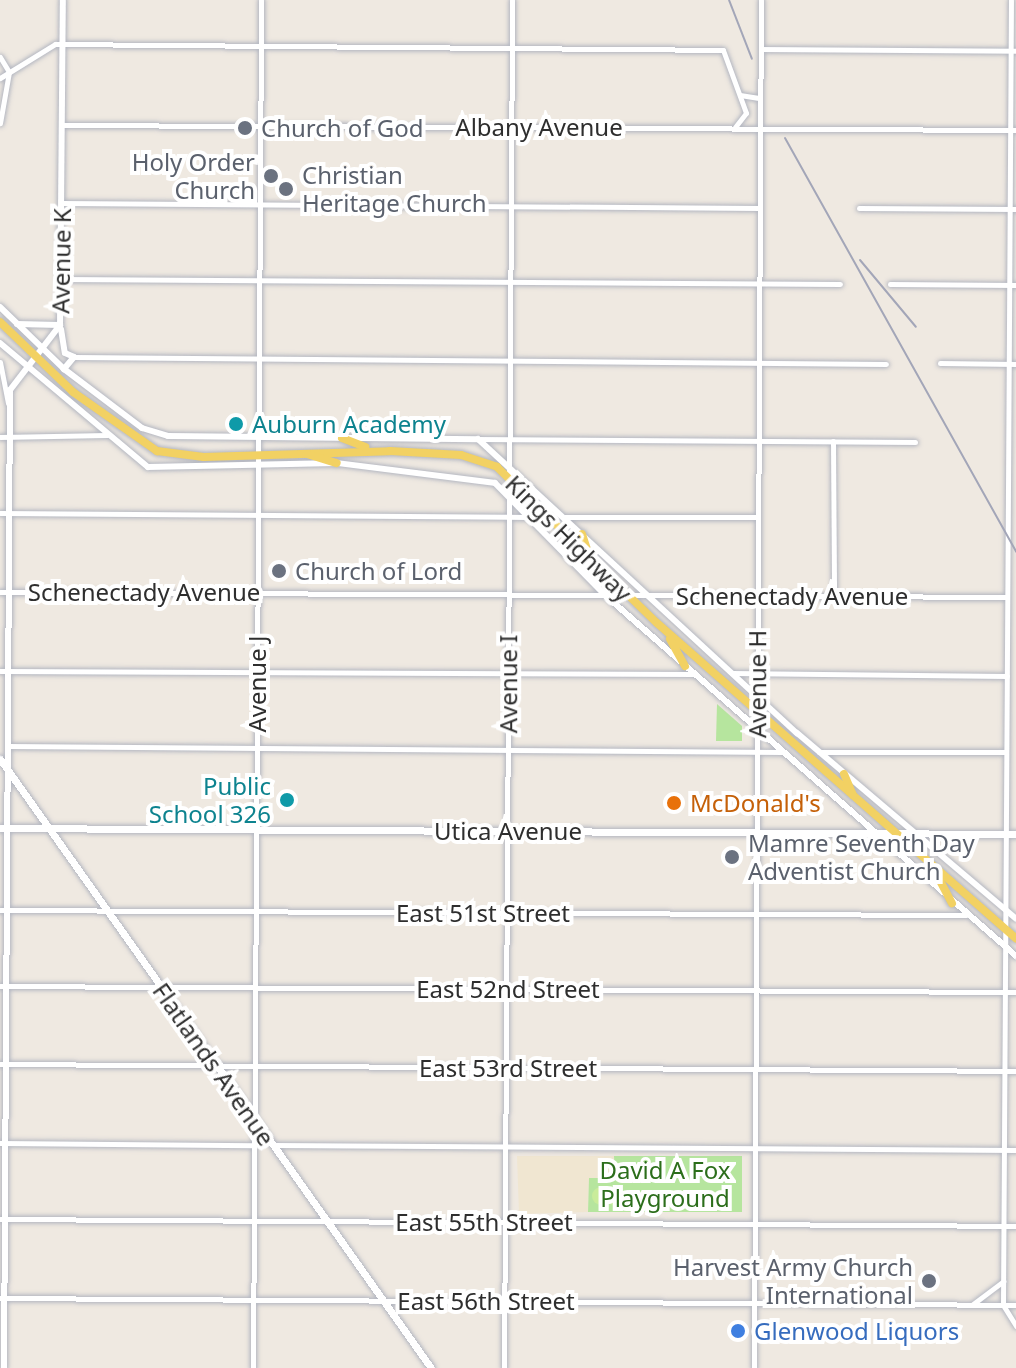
<!DOCTYPE html>
<style>
body{margin:0}
#map{position:relative;width:1016px;height:1368px;overflow:hidden;background:#efe9e1;font-family:"Noto Sans",sans-serif}
div>[style]{position:absolute}
[style*='--x']{left:calc(var(--x)*1px);top:calc(var(--y)*1px);width:calc(var(--w)*1px);rotate:calc(var(--a)*1deg)}
.education>*{inset:0;background:#f0e6d1}
.green>*{inset:0;background:#b6e59e}
.pitch>*{inset:0;background:#c9ec9a}
.round{border-radius:50%}
.roads{filter:drop-shadow(0 0 2px #b4b7c1) drop-shadow(0 0 2px #b4b7c1)}
.minor>*{height:5px;margin:-2.5px;padding:0 2.5px;transform-origin:2.5px;border-radius:2.5px;background:#fff}
.tertiary>*{height:6px;margin:-3px;padding:0 3px;transform-origin:3px;border-radius:3px;background:#fff}
.secondary>*{height:7px;margin:-3.5px;padding:0 3.5px;transform-origin:3.5px;border-radius:3.5px;background:#fff}
.primary>*{height:8px;margin:-4px;padding:0 4px;transform-origin:4px;border-radius:4px;background:#f2d163}
.rail>*{height:2px;margin:-1px;padding:0 1px;transform-origin:1px;border-radius:1px;background:#a3a6b8}
.dots>*{width:22px;height:22px;translate:-50% -50%;box-sizing:border-box;border:4px solid #fff;border-radius:50%}
span{translate:-50% -50%;white-space:nowrap;text-align:center;line-height:1.15;-webkit-text-stroke:8px #fff;paint-order:stroke}
.street-label{font-size:24px;color:#2e2e2e}
.worship-label{font-size:24px;color:#5b616d}
.left{translate:0 -50%;text-align:left}
.right{translate:-100% -50%;text-align:right}
.culture-label{font-size:24px;color:#0d838f}
.food-label{font-size:24px;color:#c56008}
.park-label{font-size:24px;color:#2c6e1b}
.shop-label{font-size:24px;color:#366cbe}
</style>
<div id="map">
<div class="education">
<div style="clip-path:polygon(517px 1156px,614px 1156px,615px 1178px,589px 1178px,588px 1212px,519px 1214px)"></div>
</div>
<div class="green">
<div style="clip-path:polygon(717px 704px,742px 726px,742px 741px,716px 741px)"></div>
<div style="clip-path:polygon(614px 1156px,742px 1156px,742px 1212px,588px 1212px,589px 1178px,615px 1178px)"></div>
</div>
<div class="pitch">
<div class="round" style="left:605px;top:1187px;width:18px;height:18px"></div>
<div class="round" style="left:592px;top:1187px;width:18px;height:18px"></div>
</div>
<div class="roads">
<div class="minor">
<div style="--x:761;--y:49;--w:255;--a:0.4"></div>
<div style="--x:0;--y:57;--w:17;--a:59"></div>
<div style="--x:9;--y:72;--w:52;--a:100"></div>
<div style="--x:0;--y:78;--w:65;--a:-31.7"></div>
<div style="--x:55;--y:44;--w:668;--a:0.51"></div>
<div style="--x:723;--y:50;--w:67;--a:69.9"></div>
<div style="--x:746;--y:113;--w:18;--a:128"></div>
<div style="--x:740;--y:95;--w:19;--a:9"></div>
<div style="--x:62;--y:125;--w:954;--a:0.3"></div>
<div style="--x:62;--y:203;--w:698;--a:0.41"></div>
<div style="--x:859;--y:208;--w:157;--a:0.4"></div>
<div style="--x:61;--y:279;--w:779;--a:0.37"></div>
<div style="--x:890;--y:284;--w:126;--a:0.5"></div>
<div style="--x:74;--y:357;--w:812;--a:0.49"></div>
<div style="--x:0;--y:362;--w:42;--a:79"></div>
<div style="--x:940;--y:363;--w:76;--a:0.8"></div>
<div style="--x:0;--y:437;--w:107;--a:-1.1"></div>
<div style="--x:479;--y:439;--w:436;--a:0.4"></div>
<div style="--x:833;--y:441;--w:155;--a:89.6"></div>
<div style="--x:0;--y:513;--w:527;--a:0.43"></div>
<div style="--x:565;--y:517;--w:193;--a:0"></div>
<div style="--x:0;--y:592;--w:1007;--a:0.28"></div>
<div style="--x:0;--y:671;--w:694;--a:0.25"></div>
<div style="--x:732;--y:673;--w:275;--a:0.6"></div>
<div style="--x:8;--y:746;--w:774;--a:0.44"></div>
<div style="--x:819;--y:752;--w:187;--a:0"></div>
<div style="--x:0;--y:910;--w:966;--a:0.3"></div>
<div style="--x:0;--y:986;--w:1016;--a:0.34"></div>
<div style="--x:0;--y:1064;--w:1016;--a:0.39"></div>
<div style="--x:0;--y:1143;--w:254;--a:0.5"></div>
<div style="--x:273;--y:1145;--w:743;--a:0.39"></div>
<div style="--x:0;--y:1219;--w:1016;--a:0.39"></div>
<div style="--x:0;--y:1298;--w:1016;--a:0.39"></div>
<div style="--x:973;--y:1304;--w:38;--a:-37"></div>
<div style="--x:1003;--y:1305;--w:1305;--a:-89.65"></div>
<div style="--x:1003;--y:1305;--w:25;--a:58"></div>
<div style="--x:253;--y:1368;--w:1368;--a:-89.66"></div>
<div style="--x:504;--y:1368;--w:1368;--a:-89.66"></div>
<div style="--x:754;--y:1368;--w:1368;--a:-89.71"></div>
</div>
<div class="tertiary">
<div style="--x:0;--y:307;--w:89;--a:44.1"></div>
<div style="--x:64;--y:369;--w:98;--a:37.1"></div>
<div style="--x:142;--y:428;--w:27;--a:17"></div>
<div style="--x:168;--y:436;--w:310;--a:0.6"></div>
<div style="--x:478;--y:439;--w:434;--a:42.7"></div>
<div style="--x:797;--y:733;--w:287;--a:40.3"></div>
<div style="--x:17;--y:324;--w:43;--a:1.3"></div>
<div style="--x:61;--y:329;--w:24;--a:81"></div>
<div style="--x:65;--y:353;--w:10;--a:24"></div>
<div style="--x:74;--y:357;--w:16;--a:130"></div>
<div style="--x:0;--y:343;--w:193;--a:40"></div>
<div style="--x:148;--y:467;--w:189;--a:-1.2"></div>
<div style="--x:337;--y:463;--w:159;--a:7.2"></div>
<div style="--x:495;--y:483;--w:157;--a:45.5"></div>
<div style="--x:605;--y:595;--w:547;--a:41.29"></div>
<div style="--x:4;--y:1368;--w:978;--a:-89.65"></div>
<div style="--x:10;--y:390;--w:82;--a:-52.4"></div>
<div style="--x:60;--y:325;--w:325;--a:-89.5"></div>
</div>
<div class="secondary">
<div style="--x:0;--y:759;--w:746;--a:54.71"></div>
<div style="--x:0;--y:828;--w:1016;--a:0.34"></div>
</div>
<div class="primary">
<div style="--x:0;--y:322;--w:101;--a:43.8"></div>
<div style="--x:73;--y:392;--w:103;--a:35.1"></div>
<div style="--x:157;--y:451;--w:47;--a:7.3"></div>
<div style="--x:204;--y:457;--w:186;--a:-1.8"></div>
<div style="--x:390;--y:451;--w:71;--a:3.2"></div>
<div style="--x:461;--y:455;--w:38;--a:18"></div>
<div style="--x:497;--y:467;--w:223;--a:44.3"></div>
<div style="--x:657;--y:623;--w:478;--a:41.3"></div>
<div style="--x:342;--y:438;--w:25;--a:21"></div>
<div style="--x:307;--y:454;--w:31;--a:17"></div>
<div style="--x:582;--y:534;--w:26;--a:72"></div>
<div style="--x:670;--y:639;--w:31;--a:61"></div>
<div style="--x:844;--y:774;--w:23;--a:67"></div>
<div style="--x:937;--y:875;--w:32;--a:62"></div>
</div>
</div>
<div class="rail">
<div style="--x:729;--y:0;--w:63;--a:68.7"></div>
<div style="--x:785;--y:138;--w:474;--a:60.8"></div>
<div style="--x:860;--y:260;--w:87;--a:50.1"></div>
</div>
<div class="dots">
<div style="left:245px;top:128px;background:#6b7280"></div>
<div style="left:271px;top:176px;background:#6b7280"></div>
<div style="left:286px;top:189px;background:#6b7280"></div>
<div style="left:236px;top:424px;background:#0f9aa8"></div>
<div style="left:279px;top:571px;background:#6b7280"></div>
<div style="left:287px;top:800px;background:#0f9aa8"></div>
<div style="left:674px;top:803px;background:#e8710a"></div>
<div style="left:732px;top:857px;background:#6b7280"></div>
<div style="left:929px;top:1281px;background:#6b7280"></div>
<div style="left:738px;top:1331px;background:#3f7fe0"></div>
</div>
<div class="street-label">
<span style="left:539px;top:127px">Albany Avenue</span>
<span style="left:61px;top:261px;rotate:-89deg">Avenue K</span>
<span style="left:569px;top:538px;rotate:45deg">Kings Highway</span>
<span style="left:144px;top:592px">Schenectady Avenue</span>
<span style="left:792px;top:596px">Schenectady Avenue</span>
<span style="left:257px;top:684px;rotate:-90deg">Avenue J</span>
<span style="left:508px;top:684px;rotate:-90deg">Avenue I</span>
<span style="left:757px;top:684px;rotate:-90deg">Avenue H</span>
<span style="left:508px;top:831px">Utica Avenue</span>
<span style="left:483px;top:913px">East 51st Street</span>
<span style="left:508px;top:989px">East 52nd Street</span>
<span style="left:214px;top:1064px;rotate:55deg">Flatlands Avenue</span>
<span style="left:508px;top:1068px">East 53rd Street</span>
<span style="left:484px;top:1222px">East 55th Street</span>
<span style="left:486px;top:1301px">East 56th Street</span>
</div>
<div class="worship-label">
<span class="left" style="left:261px;top:128px">Church of God</span>
<span class="right" style="left:255px;top:176px">Holy Order<br>Church</span>
<span class="left" style="left:302px;top:189px">Christian<br>Heritage Church</span>
<span class="left" style="left:295px;top:571px">Church of Lord</span>
<span class="left" style="left:748px;top:857px">Mamre Seventh Day<br>Adventist Church</span>
<span class="right" style="left:913px;top:1281px">Harvest Army Church<br>International</span>
</div>
<div class="culture-label">
<span class="left" style="left:252px;top:424px">Auburn Academy</span>
<span class="right" style="left:271px;top:800px">Public<br>School 326</span>
</div>
<div class="food-label">
<span class="left" style="left:690px;top:803px">McDonald's</span>
</div>
<div class="park-label">
<span style="left:665px;top:1184px">David A Fox<br>Playground</span>
</div>
<div class="shop-label">
<span class="left" style="left:754px;top:1331px">Glenwood Liquors</span>
</div>
</div>
